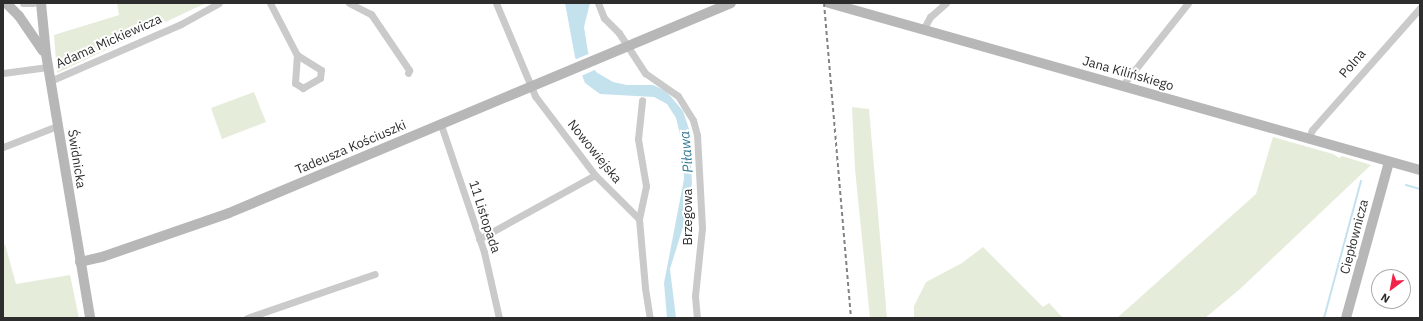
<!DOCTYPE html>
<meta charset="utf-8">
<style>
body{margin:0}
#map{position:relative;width:1423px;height:321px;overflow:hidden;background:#fff;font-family:"IBM Plex Sans",sans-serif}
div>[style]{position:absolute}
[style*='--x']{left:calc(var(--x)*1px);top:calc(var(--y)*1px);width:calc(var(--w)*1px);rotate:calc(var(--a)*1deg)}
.green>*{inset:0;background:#e6ecda}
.water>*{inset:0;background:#c4e2ee}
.pier>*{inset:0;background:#fff}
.stream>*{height:2px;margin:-1px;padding:0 1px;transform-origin:1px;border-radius:1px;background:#c4e2ee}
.street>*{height:7px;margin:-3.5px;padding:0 3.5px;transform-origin:3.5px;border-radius:3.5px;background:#cacaca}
.secondary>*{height:10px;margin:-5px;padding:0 5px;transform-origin:5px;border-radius:5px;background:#b7b7b7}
.rail>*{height:2px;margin-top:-1px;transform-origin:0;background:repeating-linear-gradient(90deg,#828282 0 4px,transparent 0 7px)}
span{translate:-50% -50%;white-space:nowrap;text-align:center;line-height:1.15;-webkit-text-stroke:4px #fff;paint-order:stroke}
.street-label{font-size:13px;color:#2d2d2d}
.water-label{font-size:14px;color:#367b95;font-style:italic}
.frame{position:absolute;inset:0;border:4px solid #2d2d2d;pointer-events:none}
.north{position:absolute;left:1371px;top:269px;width:40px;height:40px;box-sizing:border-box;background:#fff;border:1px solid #ababab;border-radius:50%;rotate:212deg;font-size:11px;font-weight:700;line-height:16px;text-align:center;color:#2d2d2d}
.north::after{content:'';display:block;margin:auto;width:14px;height:18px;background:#f22249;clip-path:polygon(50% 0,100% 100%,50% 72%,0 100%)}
</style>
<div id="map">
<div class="green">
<div style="clip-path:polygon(117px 3px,206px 3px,57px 73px,54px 35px,119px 15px)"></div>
<div style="clip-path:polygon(254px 92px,266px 122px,222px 139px,211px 108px)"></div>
<div style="clip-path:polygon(852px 107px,869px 109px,887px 318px,870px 318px,855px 169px)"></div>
<div style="clip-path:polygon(1273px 137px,1333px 154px,1339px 158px,1342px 156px,1371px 165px,1240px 289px,1205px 318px,1117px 318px,1256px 194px)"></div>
<div style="clip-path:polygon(5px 244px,16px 284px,70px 275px,79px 318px,4px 318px,3px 245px)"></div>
<div style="clip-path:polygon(983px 247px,1043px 307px,1049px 303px,1063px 318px,914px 318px,914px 306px,926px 282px,962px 263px)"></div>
</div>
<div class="water">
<div style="clip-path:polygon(565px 3px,590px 3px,584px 27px,588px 52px,596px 72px,613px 82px,627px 85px,653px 85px,666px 91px,683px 111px,689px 129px,692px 184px,688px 211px,670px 269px,676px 318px,667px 318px,664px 283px,684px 179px,683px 147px,676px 118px,667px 104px,654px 97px,600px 94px,585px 83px,575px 57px)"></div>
</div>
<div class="pier">
<div style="clip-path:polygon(591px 53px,597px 69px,581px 76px,574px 60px)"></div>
</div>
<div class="stream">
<div style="--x:1406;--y:185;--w:15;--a:16"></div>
<div style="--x:1324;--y:318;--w:142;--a:-74.9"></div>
</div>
<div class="street">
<div style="--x:23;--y:3;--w:10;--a:0"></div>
<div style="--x:270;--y:3;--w:59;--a:62.6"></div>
<div style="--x:297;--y:55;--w:28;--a:32"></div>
<div style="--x:321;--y:70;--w:8;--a:97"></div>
<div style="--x:320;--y:78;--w:20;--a:150"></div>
<div style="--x:303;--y:88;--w:9;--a:-148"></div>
<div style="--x:295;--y:83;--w:28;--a:-86"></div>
<div style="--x:349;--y:3;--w:25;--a:27"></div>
<div style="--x:371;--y:14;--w:68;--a:55.8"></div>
<div style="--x:409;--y:70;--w:3;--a:108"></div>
<div style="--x:496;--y:3;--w:101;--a:67.2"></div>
<div style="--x:535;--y:96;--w:99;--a:52.8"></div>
<div style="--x:595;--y:175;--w:62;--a:45"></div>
<div style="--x:639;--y:219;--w:69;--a:85"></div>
<div style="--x:645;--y:288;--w:30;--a:81"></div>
<div style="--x:598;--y:3;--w:16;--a:68"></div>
<div style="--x:604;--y:18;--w:21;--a:45"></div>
<div style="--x:619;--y:33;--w:48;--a:57"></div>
<div style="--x:645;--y:73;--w:40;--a:34.9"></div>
<div style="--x:678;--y:96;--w:28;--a:58"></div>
<div style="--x:693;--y:120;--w:16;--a:75"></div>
<div style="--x:697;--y:135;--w:93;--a:86.9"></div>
<div style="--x:702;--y:228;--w:68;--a:95.9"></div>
<div style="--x:695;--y:296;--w:22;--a:85"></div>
<div style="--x:923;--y:30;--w:15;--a:-62"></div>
<div style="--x:930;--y:17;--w:21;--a:-41"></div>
<div style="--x:3;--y:73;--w:45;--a:-7.6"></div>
<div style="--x:50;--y:81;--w:143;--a:-23.5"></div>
<div style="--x:181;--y:24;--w:43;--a:-28.9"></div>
<div style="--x:1122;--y:86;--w:106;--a:-51.5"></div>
<div style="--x:441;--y:125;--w:134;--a:71.3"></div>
<div style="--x:484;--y:252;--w:68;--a:77.2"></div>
<div style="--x:1308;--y:139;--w:10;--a:-66"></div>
<div style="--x:1312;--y:130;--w:163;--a:-48.5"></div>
<div style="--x:3;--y:147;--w:58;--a:-21.3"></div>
<div style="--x:639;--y:219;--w:34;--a:-78"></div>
<div style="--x:646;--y:186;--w:48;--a:-99.7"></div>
<div style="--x:638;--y:139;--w:39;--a:-84"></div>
<div style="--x:479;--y:239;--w:132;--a:-28.9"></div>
<div style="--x:247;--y:318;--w:135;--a:-19"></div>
</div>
<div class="secondary">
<div style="--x:6;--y:3;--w:18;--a:45"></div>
<div style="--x:19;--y:16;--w:42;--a:55.6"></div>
<div style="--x:41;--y:3;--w:51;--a:84.4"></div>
<div style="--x:46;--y:54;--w:268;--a:80.5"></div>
<div style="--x:829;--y:3;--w:614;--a:15.78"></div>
<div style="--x:80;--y:262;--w:23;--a:-13"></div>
<div style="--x:102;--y:257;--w:134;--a:-19.1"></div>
<div style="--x:229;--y:213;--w:544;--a:-22.7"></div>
<div style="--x:1346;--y:318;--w:162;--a:-74.6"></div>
</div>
<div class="rail">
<div style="--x:824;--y:3;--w:316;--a:85.1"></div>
</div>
<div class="street-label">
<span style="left:109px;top:42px;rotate:-24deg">Adama Mickiewicza</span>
<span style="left:1353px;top:64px;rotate:-49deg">Polna</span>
<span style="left:1128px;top:74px;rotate:16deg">Jana Kilińskiego</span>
<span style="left:351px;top:148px;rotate:-23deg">Tadeusza Kościuszki</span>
<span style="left:594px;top:152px;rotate:51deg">Nowowiejska</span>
<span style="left:76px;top:159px;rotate:81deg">Świdnicka</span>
<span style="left:484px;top:217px;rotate:72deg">11 Listopada</span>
<span style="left:688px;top:217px;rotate:-90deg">Brzegowa</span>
<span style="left:1355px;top:237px;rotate:-75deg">Ciepłownicza</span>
</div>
<div class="water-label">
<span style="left:686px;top:152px;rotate:-95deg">Piława</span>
</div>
<div class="frame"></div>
<div class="north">N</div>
</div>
